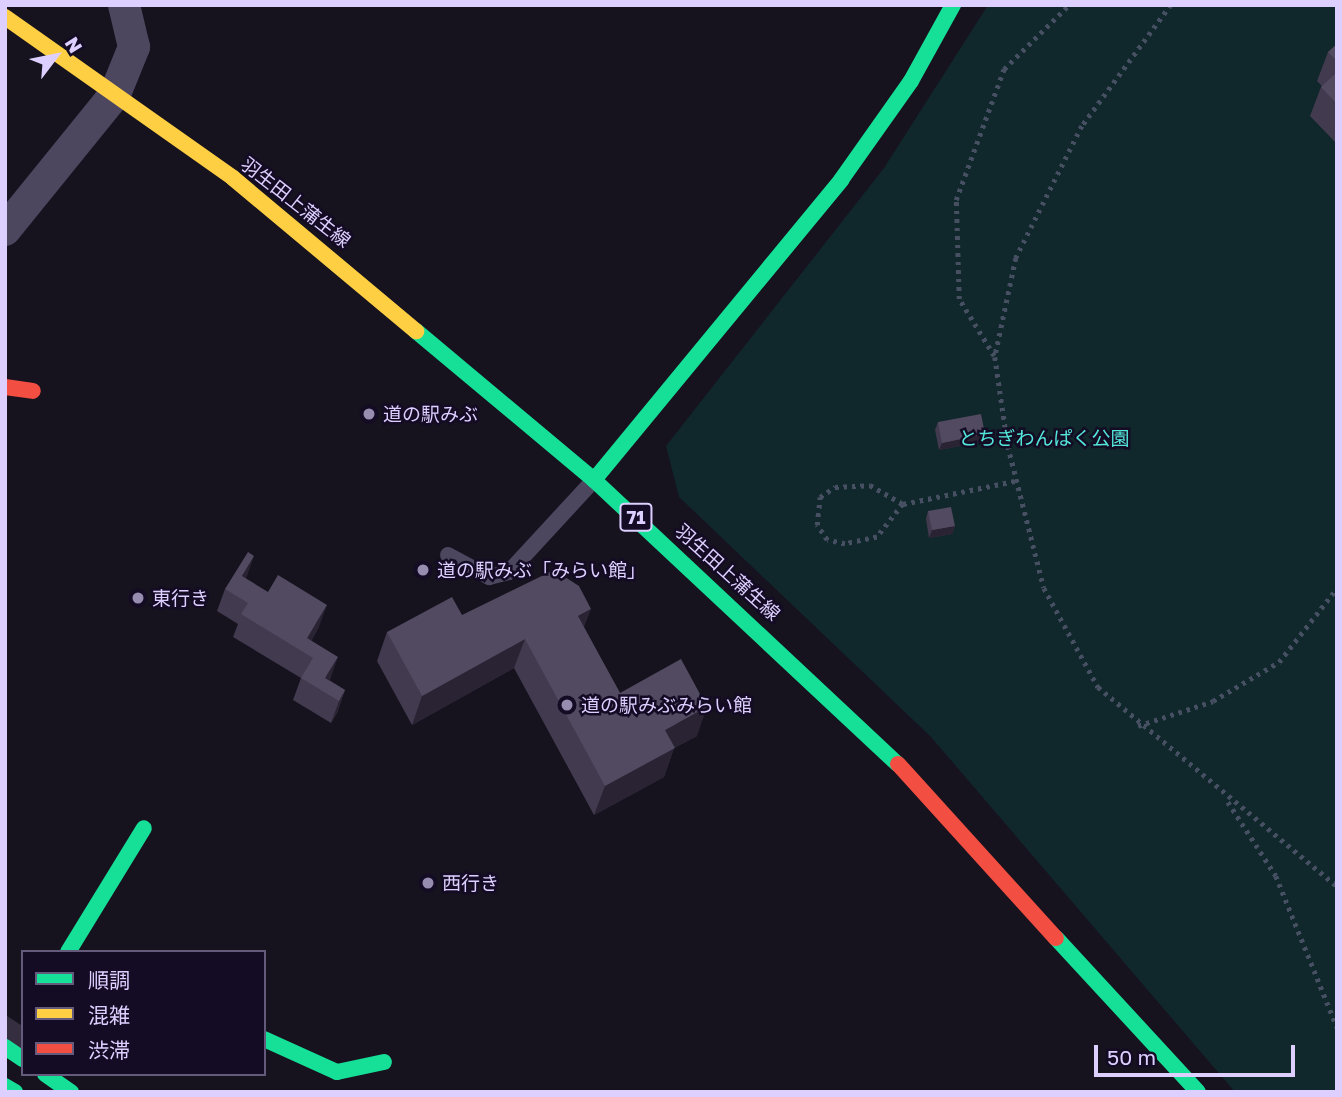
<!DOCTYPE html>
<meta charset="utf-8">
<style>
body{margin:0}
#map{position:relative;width:1342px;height:1097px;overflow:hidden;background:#16121e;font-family:"Golos Text","Noto Sans JP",sans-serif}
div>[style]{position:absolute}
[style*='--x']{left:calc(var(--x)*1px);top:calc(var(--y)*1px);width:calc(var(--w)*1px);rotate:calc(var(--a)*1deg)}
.green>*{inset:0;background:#10272c}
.highway-tunnel>*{height:38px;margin-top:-19px;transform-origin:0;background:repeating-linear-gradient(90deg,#342e40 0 38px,transparent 0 57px)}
.path>*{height:4.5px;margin-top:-2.25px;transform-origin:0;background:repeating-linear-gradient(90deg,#465062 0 3.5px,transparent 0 8.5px)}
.lane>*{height:16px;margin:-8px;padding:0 8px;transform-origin:8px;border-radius:8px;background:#4c465f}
.street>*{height:32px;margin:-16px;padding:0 16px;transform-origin:16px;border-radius:16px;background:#4c465f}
.fast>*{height:16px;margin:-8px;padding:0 8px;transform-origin:8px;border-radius:8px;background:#16e098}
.slow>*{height:16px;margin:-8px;padding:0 8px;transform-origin:8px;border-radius:8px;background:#ffcf43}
.jam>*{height:16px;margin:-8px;padding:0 8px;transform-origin:8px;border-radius:8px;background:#f24e42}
.wall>*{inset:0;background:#423a4e}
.shaded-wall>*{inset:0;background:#292333}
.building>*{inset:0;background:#524a61}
.dots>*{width:19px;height:19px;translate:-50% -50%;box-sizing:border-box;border:4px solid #140c24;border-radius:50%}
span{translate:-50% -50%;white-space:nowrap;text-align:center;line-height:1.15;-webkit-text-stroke:5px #140c24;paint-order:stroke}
.shield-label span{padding:2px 5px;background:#140c24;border:2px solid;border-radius:5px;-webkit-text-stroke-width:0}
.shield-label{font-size:18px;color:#ddcfff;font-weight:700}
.street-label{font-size:19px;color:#ddcfff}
.poi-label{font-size:19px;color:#ddcfff}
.left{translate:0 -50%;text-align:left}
.park-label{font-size:19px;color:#53e7db}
.frame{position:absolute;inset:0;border:7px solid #ddcfff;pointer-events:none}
.legend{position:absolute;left:21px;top:950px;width:245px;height:126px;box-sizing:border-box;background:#140c24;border:2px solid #645a7c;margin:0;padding:9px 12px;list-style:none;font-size:21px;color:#ddcfff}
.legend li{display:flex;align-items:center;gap:14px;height:35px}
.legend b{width:35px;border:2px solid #645a7c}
.north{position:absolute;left:21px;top:21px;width:70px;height:70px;-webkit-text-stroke:5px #140c24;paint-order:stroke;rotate:58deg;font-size:19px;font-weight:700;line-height:28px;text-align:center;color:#ddcfff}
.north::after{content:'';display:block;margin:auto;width:24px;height:32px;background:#ddcfff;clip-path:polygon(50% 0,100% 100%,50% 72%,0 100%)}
.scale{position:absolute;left:1094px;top:1045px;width:201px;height:32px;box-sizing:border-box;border:4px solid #ddcfff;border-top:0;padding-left:9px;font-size:21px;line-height:24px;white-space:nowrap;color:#ddcfff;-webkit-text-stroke:5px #140c24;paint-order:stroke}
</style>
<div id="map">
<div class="green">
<div style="clip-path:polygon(988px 5px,1337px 5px,1337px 1092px,1235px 1092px,931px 737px,679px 497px,666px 446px,884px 168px)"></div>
</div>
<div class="highway-tunnel">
<div style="--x:5;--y:1054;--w:33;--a:-57"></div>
</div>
<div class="path">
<div style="--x:1171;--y:5;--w:150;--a:126.3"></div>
<div style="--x:1082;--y:126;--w:148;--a:116.6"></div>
<div style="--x:1016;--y:258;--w:101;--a:102"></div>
<div style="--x:995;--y:357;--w:90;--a:81.7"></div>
<div style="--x:1008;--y:446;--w:146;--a:75.8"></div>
<div style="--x:1044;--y:588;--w:113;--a:61.4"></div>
<div style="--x:1098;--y:687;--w:311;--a:39.8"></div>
<div style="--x:994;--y:356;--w:67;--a:-121.6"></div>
<div style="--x:959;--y:299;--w:99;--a:-91.7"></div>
<div style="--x:956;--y:200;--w:140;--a:-69.9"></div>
<div style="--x:1004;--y:69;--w:91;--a:-44.6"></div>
<div style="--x:903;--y:504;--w:42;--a:128.2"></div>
<div style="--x:877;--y:537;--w:33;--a:168"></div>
<div style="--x:845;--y:544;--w:18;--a:-167"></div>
<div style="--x:827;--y:540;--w:18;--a:-124"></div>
<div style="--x:817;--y:525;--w:28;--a:-84"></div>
<div style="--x:820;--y:497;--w:18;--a:-34"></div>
<div style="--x:835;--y:487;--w:35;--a:-3"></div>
<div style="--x:870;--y:485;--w:38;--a:30"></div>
<div style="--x:903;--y:504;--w:114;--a:-11.6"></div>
<div style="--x:1138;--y:726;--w:79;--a:-18.4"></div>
<div style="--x:1213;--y:701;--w:77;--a:-30.6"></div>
<div style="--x:1279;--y:662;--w:94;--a:-51.9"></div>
<div style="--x:1228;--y:802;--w:88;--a:57"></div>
<div style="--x:1276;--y:876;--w:163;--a:68"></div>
</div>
<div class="lane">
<div style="--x:448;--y:555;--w:47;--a:28.2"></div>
<div style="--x:489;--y:577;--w:21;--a:-14"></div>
<div style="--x:509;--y:572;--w:125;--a:-47.3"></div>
</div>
<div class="street">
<div style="--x:5;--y:230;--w:175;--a:-51"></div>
<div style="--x:115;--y:94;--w:51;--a:-68"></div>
<div style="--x:134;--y:47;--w:43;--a:-103.4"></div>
</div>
<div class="fast">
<div style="--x:416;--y:331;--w:232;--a:39.9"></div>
<div style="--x:594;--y:480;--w:416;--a:43.1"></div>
<div style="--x:594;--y:480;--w:389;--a:-50.5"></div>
<div style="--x:841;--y:180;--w:121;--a:-54.7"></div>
<div style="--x:911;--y:81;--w:87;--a:-61.1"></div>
<div style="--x:1056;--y:938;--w:209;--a:47.3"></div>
<div style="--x:68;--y:952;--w:145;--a:-58.5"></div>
<div style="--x:264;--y:1039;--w:80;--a:24.3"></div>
<div style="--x:337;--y:1072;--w:48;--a:-12"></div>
<div style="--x:5;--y:1047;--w:22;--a:34"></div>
<div style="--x:45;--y:1074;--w:32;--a:35"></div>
<div style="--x:5;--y:1086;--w:12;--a:31"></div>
</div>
<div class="slow">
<div style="--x:5;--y:17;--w:279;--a:35.2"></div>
<div style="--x:233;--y:178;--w:239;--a:39.9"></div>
</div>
<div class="jam">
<div style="--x:5;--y:387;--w:28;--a:8"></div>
<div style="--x:898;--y:764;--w:235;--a:47.8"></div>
</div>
<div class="wall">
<div style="clip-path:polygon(1337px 44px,1337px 144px,1310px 116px,1321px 87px,1322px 86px,1317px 81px,1328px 52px)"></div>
<div style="clip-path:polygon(938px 422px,985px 434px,982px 442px,939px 450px,935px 430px)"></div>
<div style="clip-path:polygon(928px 511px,955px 526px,952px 534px,929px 538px,926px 519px)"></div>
<div style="clip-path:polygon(245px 579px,319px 627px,311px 641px,329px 680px,345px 690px,337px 713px,331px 723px,293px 700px,301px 678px,233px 637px,238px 624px,217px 611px,225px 589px)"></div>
<div style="clip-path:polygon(462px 615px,584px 628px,620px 693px,697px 736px,674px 748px,664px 777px,594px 815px,514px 668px,412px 725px,377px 661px,387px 632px)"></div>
</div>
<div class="shaded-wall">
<div style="clip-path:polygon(985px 434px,982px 442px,939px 450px,942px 443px)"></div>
<div style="clip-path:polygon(955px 526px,952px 534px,929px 538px,932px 530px)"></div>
<div style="clip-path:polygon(254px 556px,246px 579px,242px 576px)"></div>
<div style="clip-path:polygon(327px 605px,319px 627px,304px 653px,307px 638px)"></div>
<div style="clip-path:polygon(591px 609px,580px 638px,578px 616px)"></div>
<div style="clip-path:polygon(525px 639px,514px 668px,412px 725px,422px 696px)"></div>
<div style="clip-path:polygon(338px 657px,330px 680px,323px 691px,325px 678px)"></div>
<div style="clip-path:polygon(345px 690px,337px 713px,331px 723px,339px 701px)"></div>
<div style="clip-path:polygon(707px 707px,697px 736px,674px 748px,664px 777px,594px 815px,605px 786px,665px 730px)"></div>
</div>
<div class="building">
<div style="clip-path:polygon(1337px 44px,1337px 61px,1328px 52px)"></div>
<div style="clip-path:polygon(1337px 72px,1337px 104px,1321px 87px)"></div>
<div style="clip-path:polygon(981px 414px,985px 434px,942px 443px,938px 422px)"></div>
<div style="clip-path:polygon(951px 507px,955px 526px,932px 530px,928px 511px)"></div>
<div style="clip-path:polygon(248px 552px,254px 556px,242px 576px,268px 592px,278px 575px,327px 605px,307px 638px,338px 657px,325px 678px,345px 690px,339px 701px,301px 678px,313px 658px,241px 614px,248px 603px,225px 589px)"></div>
<div style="clip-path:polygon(554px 570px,579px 586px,591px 609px,578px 616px,620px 693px,681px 659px,707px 707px,665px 730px,675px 748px,605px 786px,525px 639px,422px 696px,387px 632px,452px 597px,462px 615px)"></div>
</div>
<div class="dots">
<div style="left:369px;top:414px;background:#978db0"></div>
<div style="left:423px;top:570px;background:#978db0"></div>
<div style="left:138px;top:598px;background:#978db0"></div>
<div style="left:567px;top:705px;background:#978db0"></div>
<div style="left:428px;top:883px;background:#978db0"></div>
</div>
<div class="shield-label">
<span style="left:636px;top:517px">71</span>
</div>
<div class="street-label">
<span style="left:296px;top:202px;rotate:38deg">羽生田上蒲生線</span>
<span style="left:728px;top:572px;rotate:42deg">羽生田上蒲生線</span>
</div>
<div class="poi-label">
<span class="left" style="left:383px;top:414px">道の駅みぶ</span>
<span class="left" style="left:437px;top:570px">道の駅みぶ「みらい館」</span>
<span class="left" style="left:152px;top:598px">東行き</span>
<span class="left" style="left:581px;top:705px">道の駅みぶみらい館</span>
<span class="left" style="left:442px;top:883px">西行き</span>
</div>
<div class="park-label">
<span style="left:1044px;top:438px">とちぎわんぱく公園</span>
</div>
<div class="frame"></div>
<ul class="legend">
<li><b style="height:9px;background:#16e098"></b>順調</li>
<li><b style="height:9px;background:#ffcf43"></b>混雑</li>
<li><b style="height:9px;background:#f24e42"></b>渋滞</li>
</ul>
<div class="north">N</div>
<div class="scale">50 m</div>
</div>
